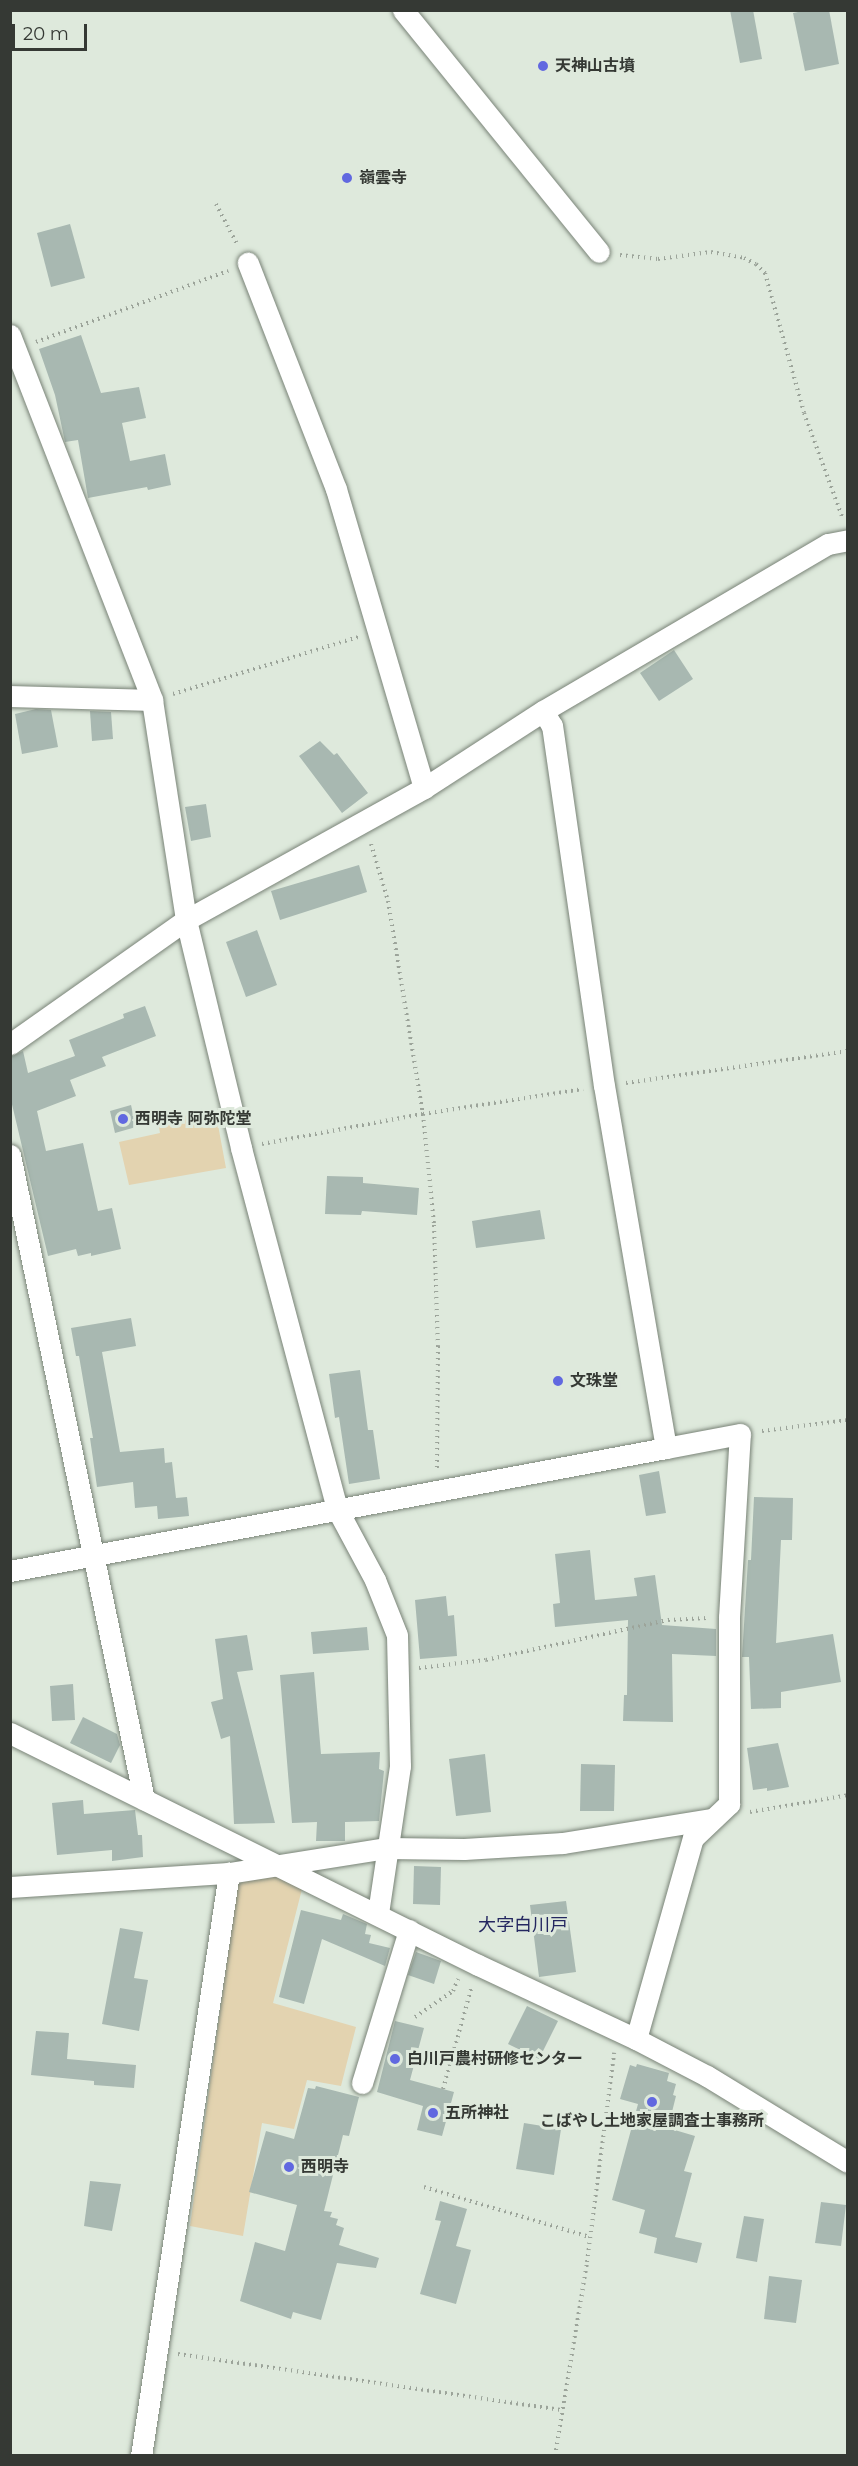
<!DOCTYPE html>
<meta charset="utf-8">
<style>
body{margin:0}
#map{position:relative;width:858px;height:2466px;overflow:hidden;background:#dee9dc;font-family:Montserrat,"Noto Sans JP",sans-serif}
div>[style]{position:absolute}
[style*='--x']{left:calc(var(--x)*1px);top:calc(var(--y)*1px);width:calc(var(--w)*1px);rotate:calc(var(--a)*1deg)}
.green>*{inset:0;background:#e3d3b0}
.building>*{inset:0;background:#a8b8b1}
.path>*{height:4px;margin-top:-2px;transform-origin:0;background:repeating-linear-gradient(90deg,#9ca49a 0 1.5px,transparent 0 6px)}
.roads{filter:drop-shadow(0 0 2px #798377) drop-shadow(0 0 2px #798377)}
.street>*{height:21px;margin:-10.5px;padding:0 10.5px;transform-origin:10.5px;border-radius:10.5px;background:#fff}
.dots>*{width:16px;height:16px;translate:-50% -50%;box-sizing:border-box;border:3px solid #dee9dc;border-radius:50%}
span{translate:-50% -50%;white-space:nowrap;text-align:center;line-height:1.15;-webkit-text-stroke:6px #dee9dc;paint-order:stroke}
.poi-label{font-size:16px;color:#353934;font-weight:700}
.left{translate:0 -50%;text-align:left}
.neighbourhood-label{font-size:18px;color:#242760}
.frame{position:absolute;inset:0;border:12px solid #353934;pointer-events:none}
.scale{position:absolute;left:12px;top:24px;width:75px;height:27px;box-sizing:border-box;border:3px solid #353934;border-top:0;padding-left:8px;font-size:18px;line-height:21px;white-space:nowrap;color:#353934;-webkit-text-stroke:4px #dee9dc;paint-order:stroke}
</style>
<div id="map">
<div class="green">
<div style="clip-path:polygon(215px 1109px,226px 1168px,129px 1185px,119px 1142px,160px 1133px,158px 1122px)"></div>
<div style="clip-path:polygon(280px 1874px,302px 1889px,273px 2003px,356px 2027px,341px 2086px,307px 2080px,294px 2129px,262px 2123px,243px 2236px,190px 2226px,238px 1882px)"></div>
</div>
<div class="building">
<div style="clip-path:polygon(730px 10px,753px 10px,762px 59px,740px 63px)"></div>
<div style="clip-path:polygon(808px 10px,829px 10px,839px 64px,805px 71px,793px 13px)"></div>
<div style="clip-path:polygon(70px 224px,85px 278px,51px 287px,37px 233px)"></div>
<div style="clip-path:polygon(81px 335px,101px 393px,139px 387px,146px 418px,122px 423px,130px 461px,165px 454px,171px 485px,148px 490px,147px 487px,88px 498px,78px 440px,65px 442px,55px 395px,39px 349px)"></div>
<div style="clip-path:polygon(674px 650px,693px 679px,659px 701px,640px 673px)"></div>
<div style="clip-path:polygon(36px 709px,51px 710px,58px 747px,22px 754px,15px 714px)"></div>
<div style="clip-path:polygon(90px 711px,111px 712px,113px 739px,92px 741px)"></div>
<div style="clip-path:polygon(320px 741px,334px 755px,337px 753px,368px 793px,342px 813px,299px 756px)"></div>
<div style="clip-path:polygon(206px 804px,211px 837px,191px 841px,185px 807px)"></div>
<div style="clip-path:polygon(359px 865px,367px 892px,280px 920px,271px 891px)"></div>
<div style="clip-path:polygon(257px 930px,277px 985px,246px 997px,226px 942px)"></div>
<div style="clip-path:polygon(145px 1006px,156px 1036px,102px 1057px,106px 1066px,70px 1080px,76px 1096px,37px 1111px,46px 1151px,83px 1143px,98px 1211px,112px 1208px,121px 1249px,91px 1256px,91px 1253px,78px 1256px,76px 1249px,48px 1256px,10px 1096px,10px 1057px,23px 1051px,28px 1073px,75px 1056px,69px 1040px,124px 1018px,123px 1014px)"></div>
<div style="clip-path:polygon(131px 1105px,136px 1127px,115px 1133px,110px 1111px)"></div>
<div style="clip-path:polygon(327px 1176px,363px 1177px,363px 1183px,419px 1188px,417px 1215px,362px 1211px,361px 1215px,325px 1214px)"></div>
<div style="clip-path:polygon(540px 1210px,545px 1239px,476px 1248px,472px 1221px)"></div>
<div style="clip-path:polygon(131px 1318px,136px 1346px,102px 1352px,120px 1452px,164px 1448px,165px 1463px,172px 1462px,176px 1498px,187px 1497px,189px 1516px,158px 1519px,157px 1506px,135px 1508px,133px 1482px,97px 1487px,90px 1438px,93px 1438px,79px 1356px,76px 1356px,71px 1328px)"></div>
<div style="clip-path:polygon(360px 1370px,368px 1430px,373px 1430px,380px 1479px,349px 1484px,339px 1417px,335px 1418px,329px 1374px)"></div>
<div style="clip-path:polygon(659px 1471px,666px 1513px,646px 1516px,639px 1475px)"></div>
<div style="clip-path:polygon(754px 1497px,793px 1498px,792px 1540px,781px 1540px,776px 1643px,833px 1634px,841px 1682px,781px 1692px,781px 1708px,751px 1709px,749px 1657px,742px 1657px,748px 1560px,751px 1560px)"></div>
<div style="clip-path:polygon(590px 1550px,595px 1600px,637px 1596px,634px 1578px,655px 1575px,662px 1625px,716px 1629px,716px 1656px,672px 1654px,673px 1722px,623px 1721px,624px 1695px,627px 1695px,628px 1620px,555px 1627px,553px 1604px,560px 1603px,555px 1554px)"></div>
<div style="clip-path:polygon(446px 1596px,448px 1616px,454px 1615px,457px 1656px,420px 1659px,415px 1600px)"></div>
<div style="clip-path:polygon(367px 1627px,369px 1650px,313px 1654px,311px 1632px)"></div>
<div style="clip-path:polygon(247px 1635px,253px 1670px,237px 1672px,275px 1823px,234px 1824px,230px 1736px,221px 1739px,211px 1702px,223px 1699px,215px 1639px)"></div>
<div style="clip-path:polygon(314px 1672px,321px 1754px,380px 1752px,379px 1769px,384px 1771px,379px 1821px,345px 1822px,345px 1841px,316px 1841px,317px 1822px,292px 1823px,280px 1675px)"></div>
<div style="clip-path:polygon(73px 1684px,75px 1720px,52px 1721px,50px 1686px)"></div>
<div style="clip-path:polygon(83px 1717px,117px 1734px,120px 1745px,111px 1763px,70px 1743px)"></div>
<div style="clip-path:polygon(778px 1743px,789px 1787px,767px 1791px,767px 1788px,753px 1790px,747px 1748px)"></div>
<div style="clip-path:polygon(485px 1754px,491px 1812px,456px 1816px,449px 1759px)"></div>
<div style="clip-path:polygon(581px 1764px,615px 1765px,614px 1811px,580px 1811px)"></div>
<div style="clip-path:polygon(83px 1800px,84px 1814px,135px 1810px,138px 1835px,142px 1835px,143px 1857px,112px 1861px,112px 1850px,57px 1855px,52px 1803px)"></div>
<div style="clip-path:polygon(414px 1866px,441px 1867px,440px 1905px,413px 1904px)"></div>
<div style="clip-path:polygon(566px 1901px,576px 1972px,539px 1977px,530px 1905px)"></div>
<div style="clip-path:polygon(301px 1910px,341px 1920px,343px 1914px,367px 1924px,365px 1934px,371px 1935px,369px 1943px,390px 1948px,385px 1966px,322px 1939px,304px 2004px,279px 1997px)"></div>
<div style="clip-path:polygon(120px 1928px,143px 1932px,134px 1978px,148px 1980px,139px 2031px,102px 2024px)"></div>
<div style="clip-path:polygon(416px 1952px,441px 1961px,434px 1984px,408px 1975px)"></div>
<div style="clip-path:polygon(527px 2006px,558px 2021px,539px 2059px,508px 2044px)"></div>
<div style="clip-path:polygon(395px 2021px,424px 2028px,410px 2080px,454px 2092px,442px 2136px,417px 2130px,423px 2106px,377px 2092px)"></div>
<div style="clip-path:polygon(36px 2031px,69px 2033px,67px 2059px,136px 2065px,134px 2088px,94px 2085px,94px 2081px,31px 2075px)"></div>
<div style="clip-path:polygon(637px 2064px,669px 2073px,667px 2081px,676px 2084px,673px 2095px,676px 2096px,668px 2128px,695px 2136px,684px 2171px,692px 2173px,675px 2237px,702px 2243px,697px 2263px,654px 2253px,657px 2238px,639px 2233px,645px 2210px,612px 2200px,638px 2104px,620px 2099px,630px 2065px,636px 2067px)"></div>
<div style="clip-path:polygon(316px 2086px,359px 2097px,349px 2136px,343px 2135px,324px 2211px,332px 2212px,330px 2217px,338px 2219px,336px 2225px,344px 2228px,339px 2245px,379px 2258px,376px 2268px,337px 2263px,321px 2320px,293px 2312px,291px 2319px,240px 2301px,255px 2242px,285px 2251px,297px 2205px,249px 2192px,266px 2131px,294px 2139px,308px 2088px,315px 2089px)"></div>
<div style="clip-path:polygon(524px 2123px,561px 2129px,554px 2175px,516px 2169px)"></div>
<div style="clip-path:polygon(90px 2181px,121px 2184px,112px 2231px,84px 2226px)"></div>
<div style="clip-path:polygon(440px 2201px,467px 2209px,456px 2246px,471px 2250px,456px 2304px,420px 2294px,441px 2221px,435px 2220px)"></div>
<div style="clip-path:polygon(821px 2202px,846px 2205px,841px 2246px,815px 2243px)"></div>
<div style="clip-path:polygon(744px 2216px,764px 2219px,757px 2262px,736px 2258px)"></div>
<div style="clip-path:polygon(769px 2276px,802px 2280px,796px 2323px,764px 2319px)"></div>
</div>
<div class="path">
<div style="--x:216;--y:204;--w:45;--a:62.3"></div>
<div style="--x:620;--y:255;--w:38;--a:6"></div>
<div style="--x:658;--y:259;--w:53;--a:-7.5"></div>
<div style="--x:711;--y:252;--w:34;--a:10"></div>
<div style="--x:744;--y:258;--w:13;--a:27"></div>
<div style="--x:756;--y:264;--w:13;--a:45"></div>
<div style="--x:765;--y:273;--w:145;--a:74.4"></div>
<div style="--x:804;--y:413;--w:113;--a:69.8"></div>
<div style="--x:36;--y:342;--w:205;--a:-20.3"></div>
<div style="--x:173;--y:694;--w:194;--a:-17.1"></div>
<div style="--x:371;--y:844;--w:59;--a:73.4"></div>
<div style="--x:388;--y:901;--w:216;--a:80.7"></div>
<div style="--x:423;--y:1114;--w:112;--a:84.3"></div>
<div style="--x:434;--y:1225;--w:121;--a:88.1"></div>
<div style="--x:438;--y:1346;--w:124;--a:90.5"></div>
<div style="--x:626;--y:1083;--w:224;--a:-8.2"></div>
<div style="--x:262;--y:1144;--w:164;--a:-10.6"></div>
<div style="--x:423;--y:1114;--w:162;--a:-8.9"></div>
<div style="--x:762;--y:1431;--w:87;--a:-7.3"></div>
<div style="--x:419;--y:1668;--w:67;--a:-6.8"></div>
<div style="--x:486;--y:1660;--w:186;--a:-12.4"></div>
<div style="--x:668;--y:1620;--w:39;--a:-3"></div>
<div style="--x:750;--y:1812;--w:99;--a:-9.8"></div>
<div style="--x:415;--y:2017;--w:46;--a:-34.4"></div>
<div style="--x:453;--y:1991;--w:13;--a:-67"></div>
<div style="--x:443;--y:2089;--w:107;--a:-74.3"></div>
<div style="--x:424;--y:2187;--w:173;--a:16.8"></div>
<div style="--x:178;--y:2354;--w:389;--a:8.3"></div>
<div style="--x:555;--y:2456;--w:197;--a:-80.6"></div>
<div style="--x:587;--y:2262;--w:211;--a:-82.6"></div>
</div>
<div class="roads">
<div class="street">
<div style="--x:403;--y:10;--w:311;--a:51"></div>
<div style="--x:10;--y:335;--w:392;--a:68.7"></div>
<div style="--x:152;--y:700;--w:223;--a:81.2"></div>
<div style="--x:186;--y:920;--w:235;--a:76.4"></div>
<div style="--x:241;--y:1148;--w:374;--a:75.1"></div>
<div style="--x:337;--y:1509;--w:81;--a:61.8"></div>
<div style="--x:375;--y:1580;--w:59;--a:68.2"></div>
<div style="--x:397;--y:1635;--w:131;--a:88.7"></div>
<div style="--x:400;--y:1766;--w:150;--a:98.5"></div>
<div style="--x:10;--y:696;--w:142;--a:1.6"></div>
<div style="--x:424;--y:788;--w:142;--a:-32.9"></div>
<div style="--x:543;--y:711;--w:330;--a:-30.4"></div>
<div style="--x:828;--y:544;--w:20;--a:-11"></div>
<div style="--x:10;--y:1044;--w:215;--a:-35.2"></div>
<div style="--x:186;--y:920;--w:272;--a:-29"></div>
<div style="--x:424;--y:788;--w:312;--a:-106.4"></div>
<div style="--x:336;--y:489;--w:243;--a:-111.3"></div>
<div style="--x:10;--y:1155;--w:658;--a:78.25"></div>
<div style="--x:10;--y:1571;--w:667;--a:-10.62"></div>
<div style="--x:666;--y:1448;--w:367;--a:-99.7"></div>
<div style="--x:604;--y:1086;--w:364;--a:-98.2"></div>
<div style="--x:552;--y:726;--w:17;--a:-121"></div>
<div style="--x:10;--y:1733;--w:522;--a:26.37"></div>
<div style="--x:478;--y:1965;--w:174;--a:25.1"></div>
<div style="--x:636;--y:2039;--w:80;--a:27.5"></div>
<div style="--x:707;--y:2076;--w:165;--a:31.4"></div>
<div style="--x:10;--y:1887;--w:219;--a:-3.7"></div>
<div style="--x:636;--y:2039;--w:209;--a:-74.2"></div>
<div style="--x:693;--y:1838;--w:50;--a:-43.4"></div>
<div style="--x:729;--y:1804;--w:187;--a:-90"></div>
<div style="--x:729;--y:1617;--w:183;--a:-86.6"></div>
<div style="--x:740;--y:1434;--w:75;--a:169.3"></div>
<div style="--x:362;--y:2083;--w:160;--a:-72.9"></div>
<div style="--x:141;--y:2456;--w:590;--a:-81.42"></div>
<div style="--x:229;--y:1873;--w:160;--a:-9"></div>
<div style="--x:387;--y:1848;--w:77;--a:0.7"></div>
<div style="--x:464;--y:1849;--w:99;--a:-3.5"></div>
<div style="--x:563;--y:1843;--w:150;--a:-9.2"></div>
</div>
</div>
<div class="dots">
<div style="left:543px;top:66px;background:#6168e0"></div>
<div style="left:347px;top:178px;background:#6168e0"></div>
<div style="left:123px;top:1119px;background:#6168e0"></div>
<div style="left:558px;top:1381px;background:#6168e0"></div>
<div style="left:395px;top:2059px;background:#6168e0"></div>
<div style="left:652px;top:2102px;background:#6168e0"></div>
<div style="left:433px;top:2113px;background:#6168e0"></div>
<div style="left:289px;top:2167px;background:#6168e0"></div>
</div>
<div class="poi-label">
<span class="left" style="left:555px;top:66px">天神山古墳</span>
<span class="left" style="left:359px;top:178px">嶺雲寺</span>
<span class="left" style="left:135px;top:1119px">西明寺 阿弥陀堂</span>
<span class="left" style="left:570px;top:1381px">文珠堂</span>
<span class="left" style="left:407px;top:2059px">白川戸農村研修センター</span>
<span class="left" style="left:445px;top:2113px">五所神社</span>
<span style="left:652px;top:2121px">こばやし土地家屋調査士事務所</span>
<span class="left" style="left:301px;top:2167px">西明寺</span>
</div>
<div class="neighbourhood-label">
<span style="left:523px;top:1925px">大字白川戸</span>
</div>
<div class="frame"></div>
<div class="scale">20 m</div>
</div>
